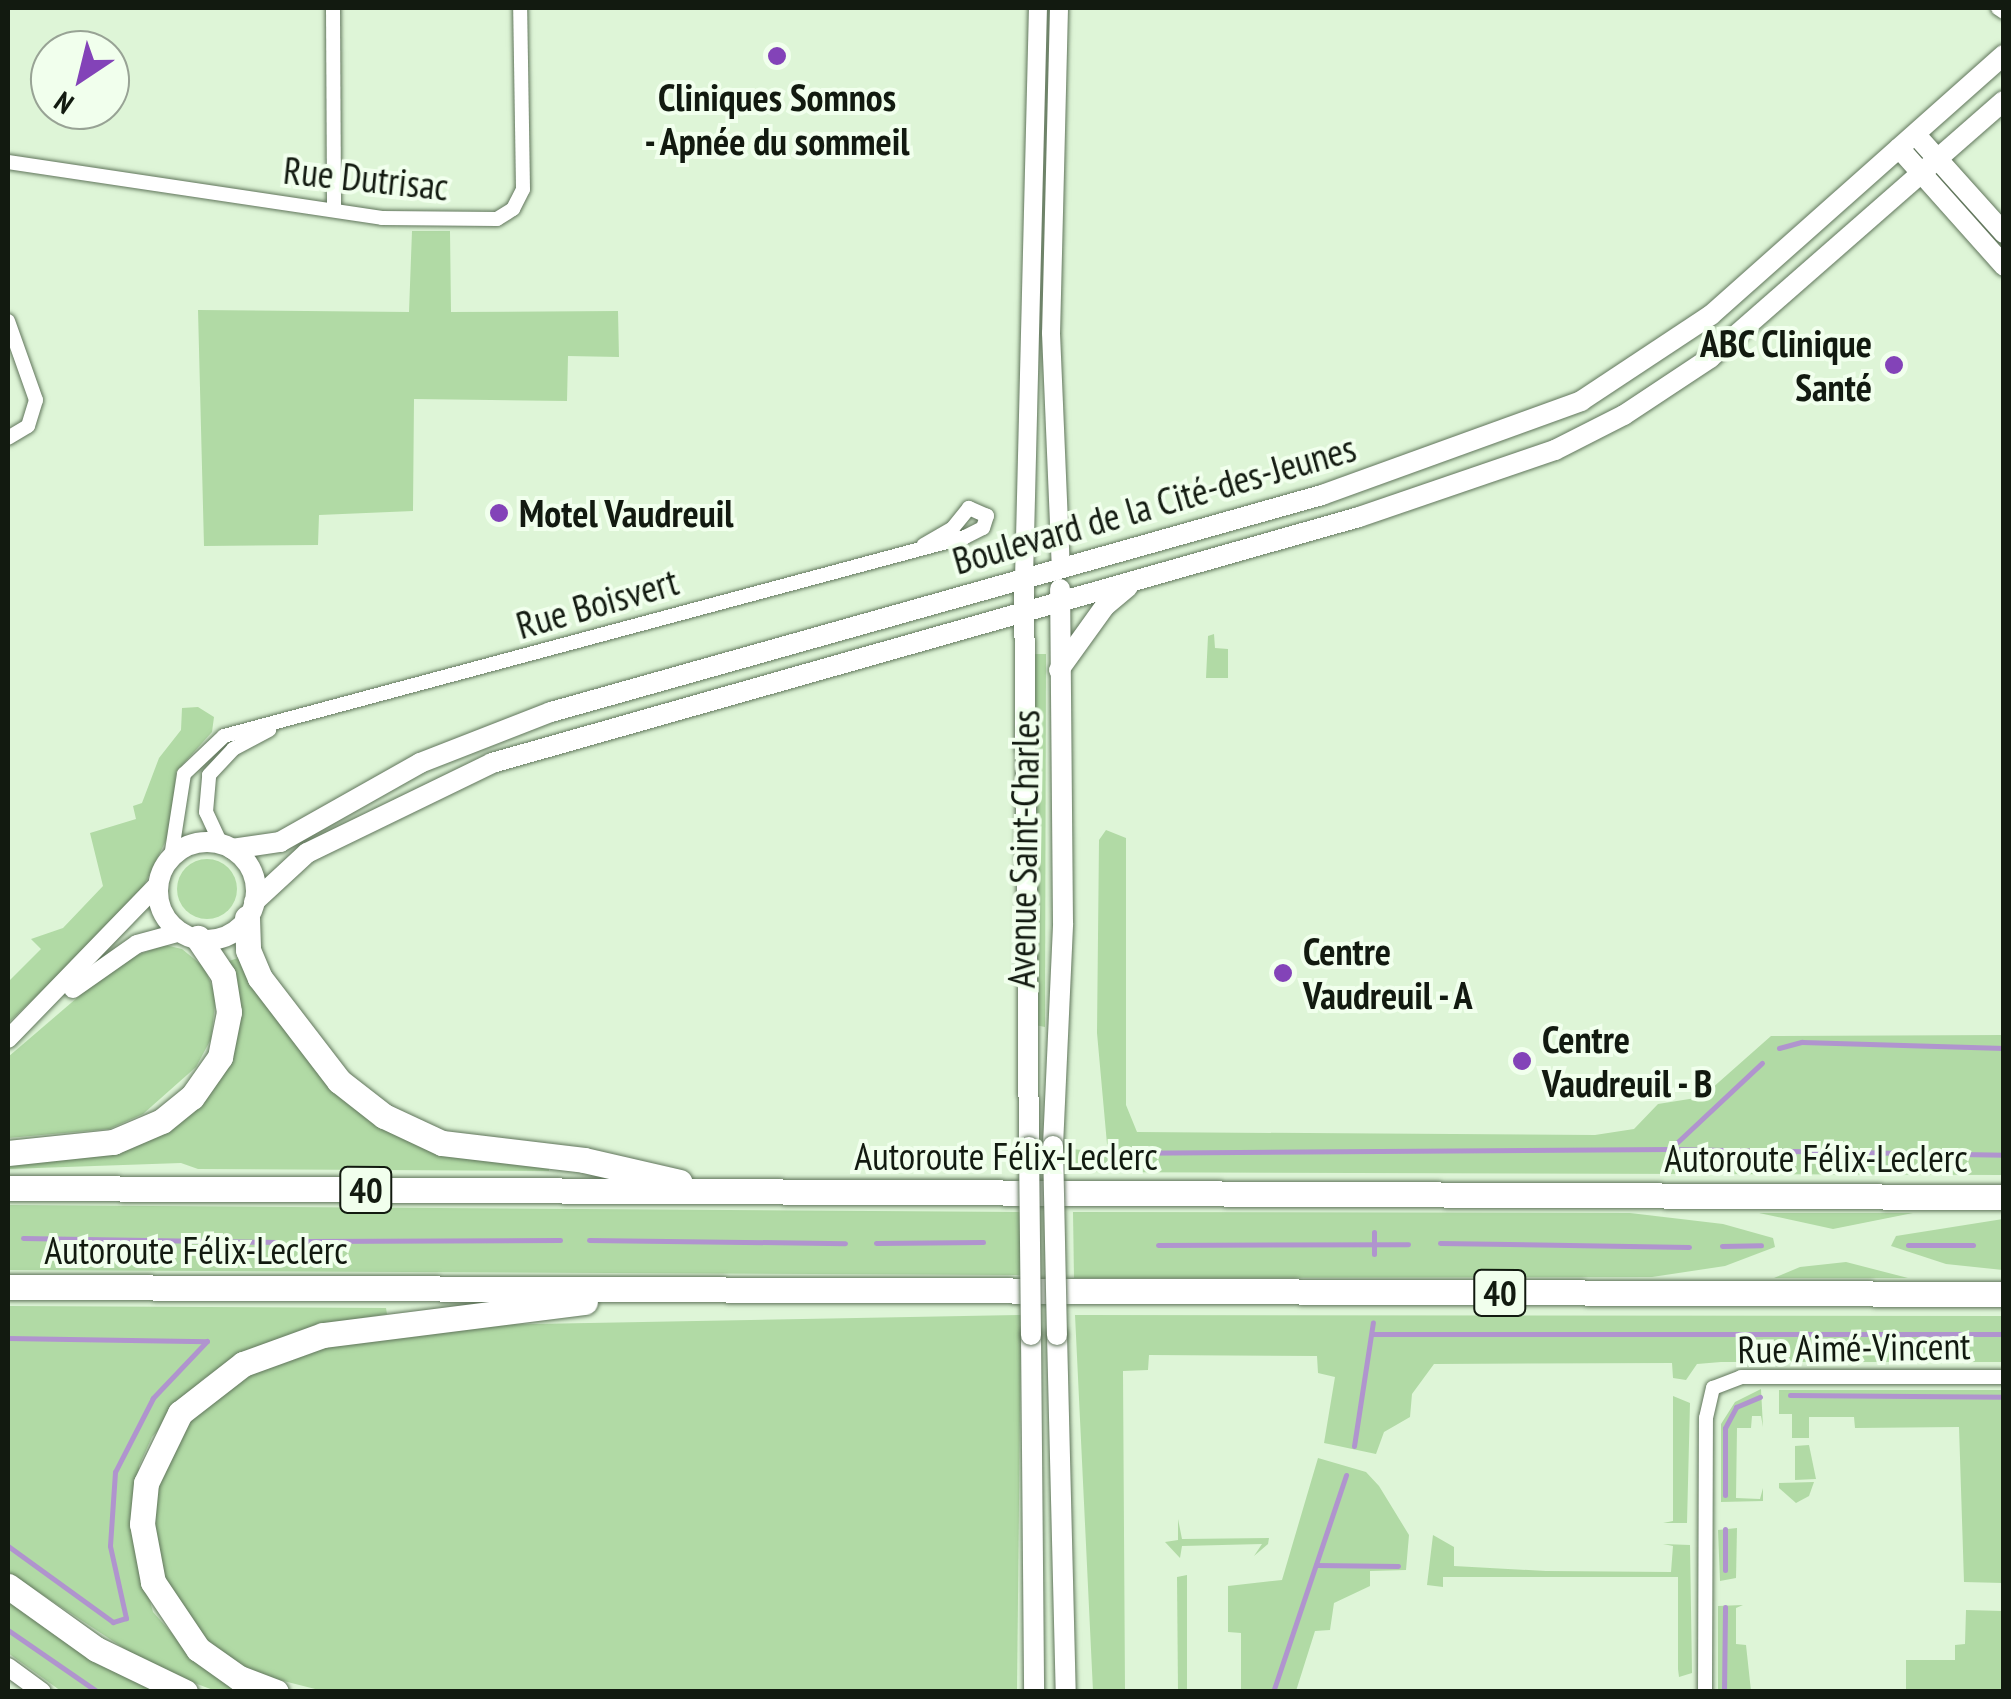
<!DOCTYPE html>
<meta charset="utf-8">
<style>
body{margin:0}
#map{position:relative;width:2011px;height:1699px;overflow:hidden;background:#def5d7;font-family:"PT Sans Narrow",sans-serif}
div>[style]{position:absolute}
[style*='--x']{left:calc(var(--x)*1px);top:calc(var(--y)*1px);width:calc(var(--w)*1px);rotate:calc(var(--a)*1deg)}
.green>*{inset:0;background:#b1daa5}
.round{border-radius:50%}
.stream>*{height:5px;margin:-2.5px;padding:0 2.5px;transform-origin:2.5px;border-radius:2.5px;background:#b094ce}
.roads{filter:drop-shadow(0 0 2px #60755b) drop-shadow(0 0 2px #60755b)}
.minor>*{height:14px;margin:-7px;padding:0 7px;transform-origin:7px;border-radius:7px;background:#fff}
.tertiary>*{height:18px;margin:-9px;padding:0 9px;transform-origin:9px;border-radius:9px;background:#fff}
.secondary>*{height:20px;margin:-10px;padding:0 10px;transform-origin:10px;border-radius:10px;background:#fff}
.secondary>.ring{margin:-10px;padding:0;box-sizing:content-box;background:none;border:20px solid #fff;border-radius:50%}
.motorway>*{height:25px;margin:-12.5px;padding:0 12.5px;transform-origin:12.5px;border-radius:12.5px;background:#fff}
.bridges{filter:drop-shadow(0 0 2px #60755b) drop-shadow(0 0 2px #60755b)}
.secondary-bridge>*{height:20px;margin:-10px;padding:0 10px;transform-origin:10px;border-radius:10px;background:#fff}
.dots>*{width:28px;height:28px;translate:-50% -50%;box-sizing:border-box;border:5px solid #f1ffed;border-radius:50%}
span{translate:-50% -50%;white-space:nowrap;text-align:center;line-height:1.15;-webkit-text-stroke:8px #f1ffed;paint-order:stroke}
.shield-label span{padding:2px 8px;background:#f1ffed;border:2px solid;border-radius:8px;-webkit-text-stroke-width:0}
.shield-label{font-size:35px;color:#121a10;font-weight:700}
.poi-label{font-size:38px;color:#121a10;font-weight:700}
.right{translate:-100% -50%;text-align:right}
.left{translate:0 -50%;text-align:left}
.street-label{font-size:38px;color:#121a10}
.frame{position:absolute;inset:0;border:10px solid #121a10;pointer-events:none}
.north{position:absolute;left:30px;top:30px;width:100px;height:100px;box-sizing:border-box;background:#f1ffed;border:2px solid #98a395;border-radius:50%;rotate:215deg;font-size:28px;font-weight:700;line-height:40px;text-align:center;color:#121a10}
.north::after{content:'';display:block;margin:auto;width:35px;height:45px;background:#8343b8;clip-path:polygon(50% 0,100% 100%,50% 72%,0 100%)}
</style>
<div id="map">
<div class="green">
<div style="clip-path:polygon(412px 231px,450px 231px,451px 312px,618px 311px,619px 357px,568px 356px,567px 401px,414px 399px,413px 511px,319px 515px,318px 545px,204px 546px,198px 310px,409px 312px)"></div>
<div style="clip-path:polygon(1214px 634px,1215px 648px,1228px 649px,1228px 678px,1206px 678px,1208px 636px)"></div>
<div style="clip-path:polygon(1032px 654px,1046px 654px,1045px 1027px,1035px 1025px)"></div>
<div style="clip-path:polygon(198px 707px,214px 717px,212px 732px,176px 772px,171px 830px,136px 902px,8px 1023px,8px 982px,41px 949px,31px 939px,63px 928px,103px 886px,90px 833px,136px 819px,133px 806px,142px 803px,159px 758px,181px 730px,182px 708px)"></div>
<div style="clip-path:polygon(1106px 830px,1126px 838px,1126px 1105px,1137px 1132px,1595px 1135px,1634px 1129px,1658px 1104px,1702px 1097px,1771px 1036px,2003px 1035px,2003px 1175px,1073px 1172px,1072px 1149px,1121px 1154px,1107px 1144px,1097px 1033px,1099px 840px)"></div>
<div class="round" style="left:177px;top:859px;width:60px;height:60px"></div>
<div style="clip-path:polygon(165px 945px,182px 949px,204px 967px,216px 996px,211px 1039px,196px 1067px,143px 1114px,109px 1129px,8px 1138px,8px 1057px,120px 961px)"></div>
<div style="clip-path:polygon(241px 957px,361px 1112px,549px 1163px,549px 1171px,198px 1169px,181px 1163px,8px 1169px,8px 1161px,138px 1145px,199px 1105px,223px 1075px,239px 1018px,229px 961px)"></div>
<div style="clip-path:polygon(8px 1205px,1020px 1212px,1021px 1275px,8px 1270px)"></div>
<div style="clip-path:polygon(1073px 1212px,1630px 1213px,1723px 1224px,1773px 1238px,1775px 1247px,1725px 1266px,1652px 1277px,1074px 1278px)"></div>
<div style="clip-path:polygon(1759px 1213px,1913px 1213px,1833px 1229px)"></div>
<div style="clip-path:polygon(2003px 1219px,2003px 1270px,1946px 1264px,1891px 1246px,1896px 1236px)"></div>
<div style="clip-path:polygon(1846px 1262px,1908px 1278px,1774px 1278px,1800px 1267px)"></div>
<div style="clip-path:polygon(8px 1306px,386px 1308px,387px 1314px,331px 1323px,233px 1360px,203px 1379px,152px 1437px,139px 1466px,133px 1542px,153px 1612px,200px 1665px,245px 1691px,216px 1691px,154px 1668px,8px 1572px)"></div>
<div style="clip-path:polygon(1021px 1315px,1017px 1691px,327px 1692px,244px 1671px,202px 1642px,167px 1591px,152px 1530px,154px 1496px,190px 1419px,239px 1376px,305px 1350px,482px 1325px)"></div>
<div style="clip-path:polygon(1075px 1315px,2003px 1316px,2003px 1362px,1721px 1362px,1697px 1364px,1686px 1380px,1673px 1378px,1672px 1363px,1434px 1364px,1412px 1394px,1410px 1417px,1384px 1432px,1376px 1454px,1324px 1443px,1335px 1377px,1318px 1373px,1317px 1356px,1149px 1355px,1148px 1370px,1123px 1371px,1125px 1691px,1093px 1691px)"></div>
<div style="clip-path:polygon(1761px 1389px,1763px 1427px,1761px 1416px,1752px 1416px,1751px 1428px,1737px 1428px,1736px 1498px,1760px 1499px,1763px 1488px,1763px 1501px,1721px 1502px,1721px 1424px,1735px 1402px)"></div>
<div style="clip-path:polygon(1779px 1390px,2003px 1390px,2003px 1583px,1964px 1582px,1959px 1427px,1855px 1428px,1854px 1417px,1809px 1417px,1809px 1438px,1792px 1438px,1792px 1414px,1779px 1414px)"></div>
<div style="clip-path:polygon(1673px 1396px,1690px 1403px,1687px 1523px,1663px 1523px,1673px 1521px)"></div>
<div style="clip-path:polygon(1809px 1445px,1816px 1479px,1795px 1480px,1795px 1446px)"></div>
<div style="clip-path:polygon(1318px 1458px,1366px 1472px,1379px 1486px,1409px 1535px,1406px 1570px,1370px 1571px,1370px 1586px,1334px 1603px,1330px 1630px,1315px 1631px,1296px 1691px,1241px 1691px,1241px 1633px,1228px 1632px,1228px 1586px,1282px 1580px)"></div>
<div style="clip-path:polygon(1814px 1482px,1809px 1496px,1796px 1503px,1779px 1488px,1779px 1483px)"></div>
<div style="clip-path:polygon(1178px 1519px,1182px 1539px,1269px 1538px,1268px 1544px,1254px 1556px,1262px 1544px,1182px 1546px,1180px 1558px,1165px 1542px,1178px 1540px)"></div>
<div style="clip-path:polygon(1737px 1528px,1736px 1578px,1720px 1581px,1718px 1530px)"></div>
<div style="clip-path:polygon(1433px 1535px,1454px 1547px,1454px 1566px,1546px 1571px,1671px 1572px,1673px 1546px,1663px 1544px,1690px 1545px,1692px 1673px,1679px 1677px,1678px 1669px,1678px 1577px,1443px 1577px,1443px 1587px,1427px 1585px)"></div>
<div style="clip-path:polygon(1187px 1575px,1187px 1691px,1178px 1691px,1177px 1577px)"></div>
<div style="clip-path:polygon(8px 1601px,155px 1691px,61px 1691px,8px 1653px)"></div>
<div style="clip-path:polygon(1743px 1605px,1736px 1608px,1736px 1644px,1746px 1645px,1751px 1691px,1718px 1691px,1718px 1606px)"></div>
<div style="clip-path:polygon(1966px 1610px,2003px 1611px,2003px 1691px,1906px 1691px,1906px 1660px,1955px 1660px,1955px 1645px,1965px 1644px)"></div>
</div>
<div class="stream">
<div style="--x:1779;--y:1048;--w:24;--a:-15"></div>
<div style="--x:1802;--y:1042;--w:202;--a:1.7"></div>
<div style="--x:1672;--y:1149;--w:332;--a:1"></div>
<div style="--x:1106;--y:1153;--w:564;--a:-0.41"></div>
<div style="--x:1670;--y:1149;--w:126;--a:-43.1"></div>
<div style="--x:23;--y:1238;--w:253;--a:0.9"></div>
<div style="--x:589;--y:1240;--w:256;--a:0.7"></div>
<div style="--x:307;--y:1241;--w:253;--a:-0.2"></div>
<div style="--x:876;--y:1243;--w:107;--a:-0.5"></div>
<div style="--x:1440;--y:1243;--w:249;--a:0.9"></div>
<div style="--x:1158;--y:1245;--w:250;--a:-0.2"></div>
<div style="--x:1908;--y:1245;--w:65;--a:0"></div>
<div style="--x:1722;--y:1246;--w:39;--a:-1"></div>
<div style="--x:1374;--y:1254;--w:22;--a:-90"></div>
<div style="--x:1372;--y:1334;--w:632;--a:0"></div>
<div style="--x:8;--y:1338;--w:199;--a:0.9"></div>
<div style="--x:207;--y:1341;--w:79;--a:133.5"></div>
<div style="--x:153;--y:1398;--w:83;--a:117.2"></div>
<div style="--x:115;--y:1472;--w:74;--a:93.9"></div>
<div style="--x:110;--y:1546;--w:74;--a:77.5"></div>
<div style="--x:126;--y:1618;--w:14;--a:163"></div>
<div style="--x:113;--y:1622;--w:130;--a:-144.1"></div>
<div style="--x:1790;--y:1395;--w:214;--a:0.5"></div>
<div style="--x:1354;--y:1446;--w:125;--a:-81.3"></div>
<div style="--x:1725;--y:1495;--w:67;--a:-90"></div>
<div style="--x:1725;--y:1428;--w:24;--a:-62"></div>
<div style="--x:1736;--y:1407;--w:26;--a:-23"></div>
<div style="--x:1725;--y:1529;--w:41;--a:90"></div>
<div style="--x:1316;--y:1565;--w:82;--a:0.7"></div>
<div style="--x:8;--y:1630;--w:109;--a:34.6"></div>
<div style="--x:1273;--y:1692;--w:229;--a:-71.4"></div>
<div style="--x:1724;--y:1692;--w:85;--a:-89.3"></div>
</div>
<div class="roads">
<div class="minor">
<div style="--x:333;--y:8;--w:202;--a:89.7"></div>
<div style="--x:1998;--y:8;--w:7;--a:34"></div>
<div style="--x:8;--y:162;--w:378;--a:8.5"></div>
<div style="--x:382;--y:218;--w:115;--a:0.5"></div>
<div style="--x:497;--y:219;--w:19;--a:-32"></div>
<div style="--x:513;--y:209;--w:22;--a:-63"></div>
<div style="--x:523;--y:189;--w:181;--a:-90.9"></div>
<div style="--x:8;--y:321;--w:84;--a:70.5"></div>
<div style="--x:36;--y:400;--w:27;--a:107"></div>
<div style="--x:28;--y:426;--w:23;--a:149"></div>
<div style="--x:221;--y:844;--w:35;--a:-115"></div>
<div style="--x:206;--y:812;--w:37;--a:-85"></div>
<div style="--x:209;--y:775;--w:35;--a:-47"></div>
<div style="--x:233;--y:749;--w:41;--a:-27.8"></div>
<div style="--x:171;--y:857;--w:84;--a:-81.1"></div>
<div style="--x:184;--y:774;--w:55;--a:-43.5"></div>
<div style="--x:224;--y:736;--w:767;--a:-15.03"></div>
<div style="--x:965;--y:537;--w:20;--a:-27"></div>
<div style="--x:983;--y:528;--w:13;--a:-72"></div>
<div style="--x:987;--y:516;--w:20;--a:-156"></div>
<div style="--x:969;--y:508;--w:26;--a:129"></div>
<div style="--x:953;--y:528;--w:34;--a:150"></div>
<div style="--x:1705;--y:1692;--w:274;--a:-89.8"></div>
<div style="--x:1706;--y:1418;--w:31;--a:-77"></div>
<div style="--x:1713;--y:1388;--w:30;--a:-21"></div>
<div style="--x:1741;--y:1377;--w:263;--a:0"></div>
</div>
<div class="tertiary">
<div style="--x:1059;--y:8;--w:325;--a:91.4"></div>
<div style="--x:1051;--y:333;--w:235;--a:87.6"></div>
<div style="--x:1024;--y:579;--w:571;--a:-88.6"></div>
<div style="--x:73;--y:989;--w:78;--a:-35.1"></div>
<div style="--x:137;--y:944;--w:46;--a:-15.3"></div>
<div style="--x:8;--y:1039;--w:216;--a:-45.9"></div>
<div style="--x:8;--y:1667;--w:42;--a:36.3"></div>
</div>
<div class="secondary">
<div style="--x:1916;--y:135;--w:132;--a:48.1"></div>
<div style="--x:1899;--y:148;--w:158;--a:48.3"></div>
<div style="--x:1024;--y:579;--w:568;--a:89.5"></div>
<div style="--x:1059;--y:670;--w:79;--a:-54.3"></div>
<div style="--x:1105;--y:606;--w:30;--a:-40"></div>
<div class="ring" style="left:158px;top:842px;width:78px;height:78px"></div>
<div style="--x:232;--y:849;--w:49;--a:-8.3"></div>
<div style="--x:280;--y:842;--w:161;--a:-29.4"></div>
<div style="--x:420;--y:763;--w:141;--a:-21.3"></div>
<div style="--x:551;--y:712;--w:801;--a:-15.72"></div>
<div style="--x:1322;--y:495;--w:276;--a:-19.9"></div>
<div style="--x:1581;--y:401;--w:156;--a:-33.5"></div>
<div style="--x:1711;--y:315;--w:392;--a:-41.6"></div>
<div style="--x:254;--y:902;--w:72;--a:-42.8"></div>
<div style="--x:307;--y:853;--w:206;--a:-25.9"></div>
<div style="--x:492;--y:763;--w:901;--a:-15.84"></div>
<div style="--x:1359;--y:517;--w:207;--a:-18.9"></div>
<div style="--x:1555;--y:450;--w:77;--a:-26.9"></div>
<div style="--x:1624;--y:415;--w:103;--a:-33.5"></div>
<div style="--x:1710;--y:358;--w:390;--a:-41.2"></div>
<div style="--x:1053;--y:1146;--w:223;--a:-87.4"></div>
<div style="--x:1063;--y:923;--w:334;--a:-90.5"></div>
<div style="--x:1031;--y:1335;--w:357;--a:89.5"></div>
<div style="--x:1057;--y:1335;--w:357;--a:88.6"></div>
</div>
<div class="motorway">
<div style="--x:247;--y:918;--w:32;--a:88"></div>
<div style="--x:248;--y:950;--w:30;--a:67"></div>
<div style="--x:260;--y:978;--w:130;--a:52.5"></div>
<div style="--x:339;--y:1081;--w:57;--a:37.9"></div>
<div style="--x:384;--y:1116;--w:64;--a:25"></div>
<div style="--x:442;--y:1143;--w:143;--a:6.8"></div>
<div style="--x:584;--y:1160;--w:98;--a:12.9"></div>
<div style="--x:8;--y:1153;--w:106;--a:-6"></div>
<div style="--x:113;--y:1142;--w:53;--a:-23.2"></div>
<div style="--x:162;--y:1121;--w:38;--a:-39"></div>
<div style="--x:192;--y:1097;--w:49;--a:-55"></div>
<div style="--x:220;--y:1057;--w:46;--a:-78.7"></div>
<div style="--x:229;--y:1012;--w:37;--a:-99"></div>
<div style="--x:223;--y:975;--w:45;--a:-124"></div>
<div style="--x:8;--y:1188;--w:1996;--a:0.26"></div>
<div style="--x:8;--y:1287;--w:1996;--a:0.2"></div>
<div style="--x:8;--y:1586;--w:108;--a:35.6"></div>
<div style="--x:96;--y:1649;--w:99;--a:25.8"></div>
<div style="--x:276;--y:1692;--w:40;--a:-159"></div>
<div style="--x:239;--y:1678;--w:50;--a:-144.7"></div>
<div style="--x:198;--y:1649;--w:81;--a:-123.9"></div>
<div style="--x:153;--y:1582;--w:59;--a:-100.7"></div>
<div style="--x:142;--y:1524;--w:41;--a:-84.4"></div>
<div style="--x:146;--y:1483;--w:78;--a:-64.1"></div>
<div style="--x:180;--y:1413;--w:80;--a:-37.9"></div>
<div style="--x:243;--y:1364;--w:85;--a:-19.9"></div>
<div style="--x:323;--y:1335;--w:264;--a:-7.2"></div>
</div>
</div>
<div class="bridges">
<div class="secondary-bridge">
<div style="--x:1053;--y:1146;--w:189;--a:88.8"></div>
<div style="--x:1029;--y:1147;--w:188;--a:89.4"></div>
</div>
</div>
<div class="dots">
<div style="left:777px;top:56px;background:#8343b8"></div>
<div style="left:1894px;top:365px;background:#8343b8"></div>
<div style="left:499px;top:513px;background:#8343b8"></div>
<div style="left:1283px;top:973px;background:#8343b8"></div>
<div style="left:1522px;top:1061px;background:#8343b8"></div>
</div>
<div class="shield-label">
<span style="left:366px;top:1190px">40</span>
<span style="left:1500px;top:1293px">40</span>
</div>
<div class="poi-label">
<span style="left:777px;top:119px">Cliniques Somnos<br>- Apnée du sommeil</span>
<span class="right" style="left:1872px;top:365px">ABC Clinique<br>Santé</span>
<span class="left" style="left:519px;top:513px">Motel Vaudreuil</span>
<span class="left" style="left:1303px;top:973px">Centre<br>Vaudreuil - A</span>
<span class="left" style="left:1542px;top:1061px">Centre<br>Vaudreuil - B</span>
</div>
<div class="street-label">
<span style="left:366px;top:178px;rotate:6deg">Rue Dutrisac</span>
<span style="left:1154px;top:504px;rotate:-16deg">Boulevard de la Cité-des-Jeunes</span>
<span style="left:597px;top:603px;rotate:-16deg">Rue Boisvert</span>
<span style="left:1023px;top:849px;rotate:-89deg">Avenue Saint-Charles</span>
<span style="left:1006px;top:1156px">Autoroute Félix-Leclerc</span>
<span style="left:1816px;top:1158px">Autoroute Félix-Leclerc</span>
<span style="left:196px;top:1250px">Autoroute Félix-Leclerc</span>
<span style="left:1854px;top:1347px;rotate:-1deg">Rue Aimé-Vincent</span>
</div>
<div class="frame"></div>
<div class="north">N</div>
</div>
